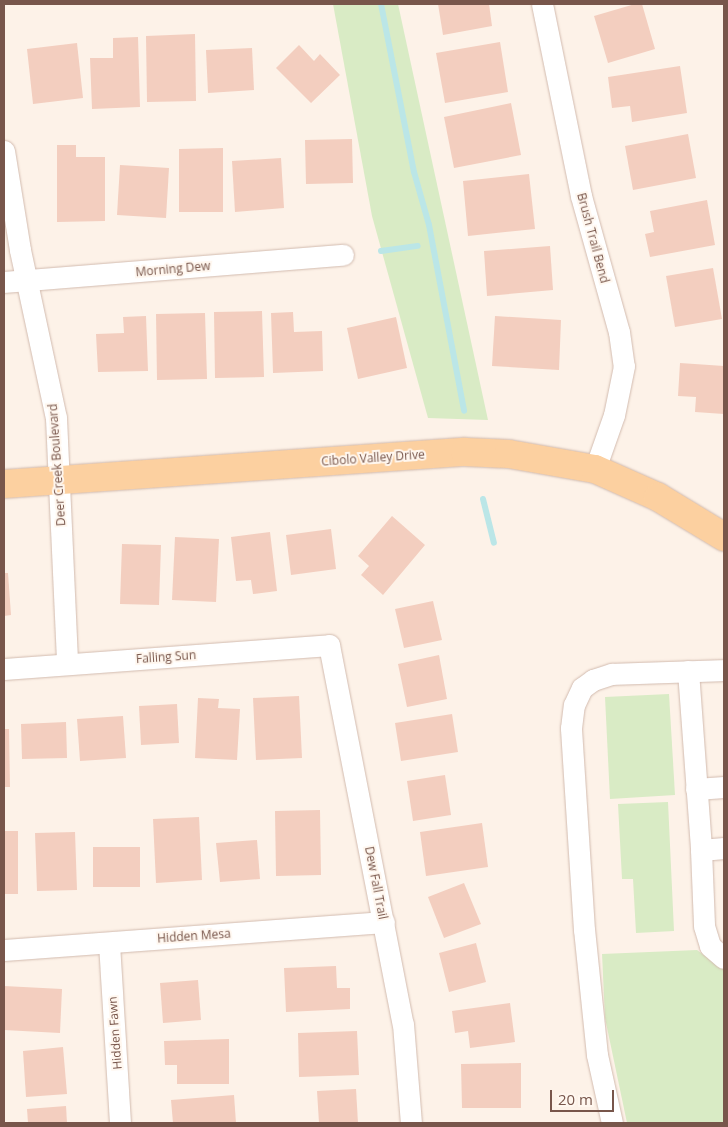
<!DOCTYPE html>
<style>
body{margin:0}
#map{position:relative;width:728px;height:1127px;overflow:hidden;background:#fdf2e8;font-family:"Open Sans",sans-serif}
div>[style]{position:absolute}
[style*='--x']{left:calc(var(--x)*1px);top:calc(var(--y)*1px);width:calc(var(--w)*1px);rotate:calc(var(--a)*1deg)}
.green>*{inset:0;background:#d9ebc5}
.stream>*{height:6px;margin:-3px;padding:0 3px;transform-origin:3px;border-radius:3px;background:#bbe6e7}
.building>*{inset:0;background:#f3cebf}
.roads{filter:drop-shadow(0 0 1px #d2bbaf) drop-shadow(0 0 1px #d2bbaf)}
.minor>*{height:21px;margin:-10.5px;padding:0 10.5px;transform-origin:10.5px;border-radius:10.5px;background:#fff}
.major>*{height:28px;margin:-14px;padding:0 14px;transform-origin:14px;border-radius:14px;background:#fcd0a0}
span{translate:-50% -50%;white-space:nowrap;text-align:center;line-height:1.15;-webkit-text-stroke:4px #fff7ef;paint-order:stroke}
.street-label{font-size:12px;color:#78564b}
.frame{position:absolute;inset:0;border:5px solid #78564b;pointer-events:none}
.scale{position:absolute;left:550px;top:1090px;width:64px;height:22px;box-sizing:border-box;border:2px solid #78564b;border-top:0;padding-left:6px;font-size:15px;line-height:18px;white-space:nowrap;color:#78564b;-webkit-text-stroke:4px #fff7ef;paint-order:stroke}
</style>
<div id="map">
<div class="green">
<div style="clip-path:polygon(333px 4px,398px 4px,488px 420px,428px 418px,372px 216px)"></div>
<div style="clip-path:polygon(669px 694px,675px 795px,610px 799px,605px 697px)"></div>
<div style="clip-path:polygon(668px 802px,674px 931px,636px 933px,633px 879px,622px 879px,618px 804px)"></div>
<div style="clip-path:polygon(697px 950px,724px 970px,724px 1123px,627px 1123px,605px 1018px,602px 954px)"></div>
</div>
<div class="stream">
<div style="--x:381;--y:4;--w:171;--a:78.9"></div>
<div style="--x:414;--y:172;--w:55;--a:74.2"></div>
<div style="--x:429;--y:225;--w:189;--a:79.3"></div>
<div style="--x:381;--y:251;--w:37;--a:-8"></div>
<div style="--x:483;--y:499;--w:45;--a:76"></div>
</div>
<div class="building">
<div style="clip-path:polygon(438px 4px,489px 4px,492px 26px,443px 35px)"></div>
<div style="clip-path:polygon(635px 4px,642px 4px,655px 49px,608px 63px,594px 16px)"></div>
<div style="clip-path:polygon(195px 34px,196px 101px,147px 102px,146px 36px)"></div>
<div style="clip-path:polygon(138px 37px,140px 107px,92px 109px,90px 58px,113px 58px,113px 38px)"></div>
<div style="clip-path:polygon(500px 42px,508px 92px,445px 103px,436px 53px)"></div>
<div style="clip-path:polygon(77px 43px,83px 98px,33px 104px,27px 49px)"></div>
<div style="clip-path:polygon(299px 45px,314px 61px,320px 54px,340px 75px,311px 103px,276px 68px)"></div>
<div style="clip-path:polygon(252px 48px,254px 90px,208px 93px,206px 50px)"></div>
<div style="clip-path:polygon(680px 66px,687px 113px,632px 122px,630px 106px,612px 108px,608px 77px)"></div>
<div style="clip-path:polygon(511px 103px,521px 155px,454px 168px,444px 117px)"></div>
<div style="clip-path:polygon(688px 134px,696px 178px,633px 190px,625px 146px)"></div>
<div style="clip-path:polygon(352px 139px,353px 183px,306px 184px,305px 140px)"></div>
<div style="clip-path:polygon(57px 145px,76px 145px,76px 157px,105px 157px,105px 221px,57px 222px)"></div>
<div style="clip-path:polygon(223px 148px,223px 212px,179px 212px,179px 149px)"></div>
<div style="clip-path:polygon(281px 158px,284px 208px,235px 212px,232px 161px)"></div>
<div style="clip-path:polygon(120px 165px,169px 168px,166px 218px,117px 215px)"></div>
<div style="clip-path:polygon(529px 174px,535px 229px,468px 236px,463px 181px)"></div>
<div style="clip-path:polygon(707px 200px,715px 245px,650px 257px,645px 234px,654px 232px,650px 211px)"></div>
<div style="clip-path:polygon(550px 246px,553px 290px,487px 296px,484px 251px)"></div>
<div style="clip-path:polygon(713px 268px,722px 319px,675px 327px,666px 276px)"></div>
<div style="clip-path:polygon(262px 311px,264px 377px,215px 378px,214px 312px)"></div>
<div style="clip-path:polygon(293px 312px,294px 332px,322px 331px,323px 371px,273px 373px,271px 313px)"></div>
<div style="clip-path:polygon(205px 313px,207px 379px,157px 380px,156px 314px)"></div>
<div style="clip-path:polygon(146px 316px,148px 371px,98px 372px,96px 334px,124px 333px,123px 317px)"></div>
<div style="clip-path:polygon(495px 316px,561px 320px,559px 370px,492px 366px)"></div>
<div style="clip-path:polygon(396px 317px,407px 368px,358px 379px,347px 328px)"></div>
<div style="clip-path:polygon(680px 363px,724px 366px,724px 414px,695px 412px,696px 397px,678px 396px)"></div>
<div style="clip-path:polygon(392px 516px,425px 545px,383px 595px,361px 575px,369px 566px,358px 556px)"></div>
<div style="clip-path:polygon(331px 529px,336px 569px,291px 575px,286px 535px)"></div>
<div style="clip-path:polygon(270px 532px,277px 591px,253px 594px,251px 580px,236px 581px,231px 537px)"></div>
<div style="clip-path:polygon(175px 537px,219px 539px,216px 602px,172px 600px)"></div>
<div style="clip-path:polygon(122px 544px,161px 545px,159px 605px,120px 604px)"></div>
<div style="clip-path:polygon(4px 573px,8px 573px,11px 615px,4px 616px)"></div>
<div style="clip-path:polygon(433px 601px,442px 640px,404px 648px,395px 609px)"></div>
<div style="clip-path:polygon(439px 655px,447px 699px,407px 707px,398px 664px)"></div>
<div style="clip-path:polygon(299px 696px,302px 758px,256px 760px,253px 698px)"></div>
<div style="clip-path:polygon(198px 698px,219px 699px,218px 708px,240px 709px,237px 760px,195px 758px)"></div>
<div style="clip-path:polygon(177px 704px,179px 743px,141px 745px,139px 706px)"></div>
<div style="clip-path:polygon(452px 714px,458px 752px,401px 761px,395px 723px)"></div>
<div style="clip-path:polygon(123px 716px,126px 758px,80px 761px,77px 719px)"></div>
<div style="clip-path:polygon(66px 722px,67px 758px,22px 759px,21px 724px)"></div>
<div style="clip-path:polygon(4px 729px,9px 729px,10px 787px,4px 787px)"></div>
<div style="clip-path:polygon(445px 775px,451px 815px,413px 821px,407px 781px)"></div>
<div style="clip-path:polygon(320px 810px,321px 875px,276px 876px,275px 811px)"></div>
<div style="clip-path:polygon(199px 817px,202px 880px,156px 883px,153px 819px)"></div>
<div style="clip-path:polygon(482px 823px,488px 867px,426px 876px,420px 832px)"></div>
<div style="clip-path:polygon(4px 831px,18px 831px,18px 894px,4px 894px)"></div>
<div style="clip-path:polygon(75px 832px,77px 890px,37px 891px,35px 833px)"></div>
<div style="clip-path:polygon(257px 840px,260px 879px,220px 882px,216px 843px)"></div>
<div style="clip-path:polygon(93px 847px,140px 847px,140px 887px,93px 887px)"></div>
<div style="clip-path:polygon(464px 883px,481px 924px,444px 938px,428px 897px)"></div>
<div style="clip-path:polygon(476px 943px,486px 982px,449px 992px,439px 953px)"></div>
<div style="clip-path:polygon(336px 966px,337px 988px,350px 988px,350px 1009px,286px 1012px,284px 968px)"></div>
<div style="clip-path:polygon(198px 980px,201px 1020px,163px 1023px,160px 983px)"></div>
<div style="clip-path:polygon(4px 986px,62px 989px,60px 1033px,4px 1030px)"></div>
<div style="clip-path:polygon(510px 1003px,515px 1042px,470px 1048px,468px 1031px,455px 1033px,452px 1011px)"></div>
<div style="clip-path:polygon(357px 1031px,359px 1075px,299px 1077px,298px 1033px)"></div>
<div style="clip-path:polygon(229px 1039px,229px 1084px,177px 1084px,177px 1065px,165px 1065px,164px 1041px)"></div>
<div style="clip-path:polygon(63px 1047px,67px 1094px,26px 1097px,23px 1051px)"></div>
<div style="clip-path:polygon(521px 1063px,521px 1108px,462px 1108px,461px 1064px)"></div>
<div style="clip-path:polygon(356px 1089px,358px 1123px,319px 1123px,317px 1091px)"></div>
<div style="clip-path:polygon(234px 1095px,236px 1123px,173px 1123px,171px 1100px)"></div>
<div style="clip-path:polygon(66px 1106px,67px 1123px,28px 1123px,27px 1109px)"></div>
</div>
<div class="roads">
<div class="minor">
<div style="--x:542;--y:4;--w:196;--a:78.5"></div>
<div style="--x:581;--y:196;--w:141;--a:74.4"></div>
<div style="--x:619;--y:332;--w:34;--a:82"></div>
<div style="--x:624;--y:366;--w:50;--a:101.5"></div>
<div style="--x:614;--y:415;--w:57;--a:109.4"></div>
<div style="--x:4;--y:151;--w:100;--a:80.8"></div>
<div style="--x:20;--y:250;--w:172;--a:77.9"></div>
<div style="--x:56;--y:418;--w:246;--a:87.4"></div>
<div style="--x:4;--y:282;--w:340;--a:-4.6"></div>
<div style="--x:4;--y:669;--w:326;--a:-4.2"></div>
<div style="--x:329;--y:645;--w:386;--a:79"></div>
<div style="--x:403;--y:1024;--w:99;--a:85.4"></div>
<div style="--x:688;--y:671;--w:179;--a:85.8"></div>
<div style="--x:696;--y:789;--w:28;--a:-4"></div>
<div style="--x:724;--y:848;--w:23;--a:175"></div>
<div style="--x:701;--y:850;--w:76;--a:87.7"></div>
<div style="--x:704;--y:926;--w:21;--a:73"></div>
<div style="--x:710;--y:946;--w:18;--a:41"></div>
<div style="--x:109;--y:943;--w:180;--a:86.5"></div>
<div style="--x:4;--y:950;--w:381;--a:-4.2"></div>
<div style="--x:612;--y:1123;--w:70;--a:-102.4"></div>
<div style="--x:597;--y:1055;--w:126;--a:-95.9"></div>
<div style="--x:584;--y:930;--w:202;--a:-93.7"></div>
<div style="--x:571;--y:728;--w:23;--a:-83"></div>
<div style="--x:574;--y:705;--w:19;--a:-65"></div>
<div style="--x:582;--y:688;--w:14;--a:-36"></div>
<div style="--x:593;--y:680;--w:20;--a:-18"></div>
<div style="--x:612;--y:674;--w:112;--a:-2"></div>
</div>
<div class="major">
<div style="--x:4;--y:484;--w:462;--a:-4"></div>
<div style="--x:465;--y:452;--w:44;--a:2.6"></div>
<div style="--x:509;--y:454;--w:87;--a:9.9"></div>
<div style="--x:595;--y:469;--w:69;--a:24"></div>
<div style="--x:658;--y:497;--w:77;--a:31.2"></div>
</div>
</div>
<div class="street-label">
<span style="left:593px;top:238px;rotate:75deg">Brush Trail Bend</span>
<span style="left:173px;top:269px;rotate:-5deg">Morning Dew</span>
<span style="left:373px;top:458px;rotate:-4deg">Cibolo Valley Drive</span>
<span style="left:57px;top:465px;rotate:-94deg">Deer Creek Boulevard</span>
<span style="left:166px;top:657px;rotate:-4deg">Falling Sun</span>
<span style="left:376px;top:883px;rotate:79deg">Dew Fall Trail</span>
<span style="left:194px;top:936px;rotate:-4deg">Hidden Mesa</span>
<span style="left:115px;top:1033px;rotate:-94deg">Hidden Fawn</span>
</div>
<div class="frame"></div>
<div class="scale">20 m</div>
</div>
